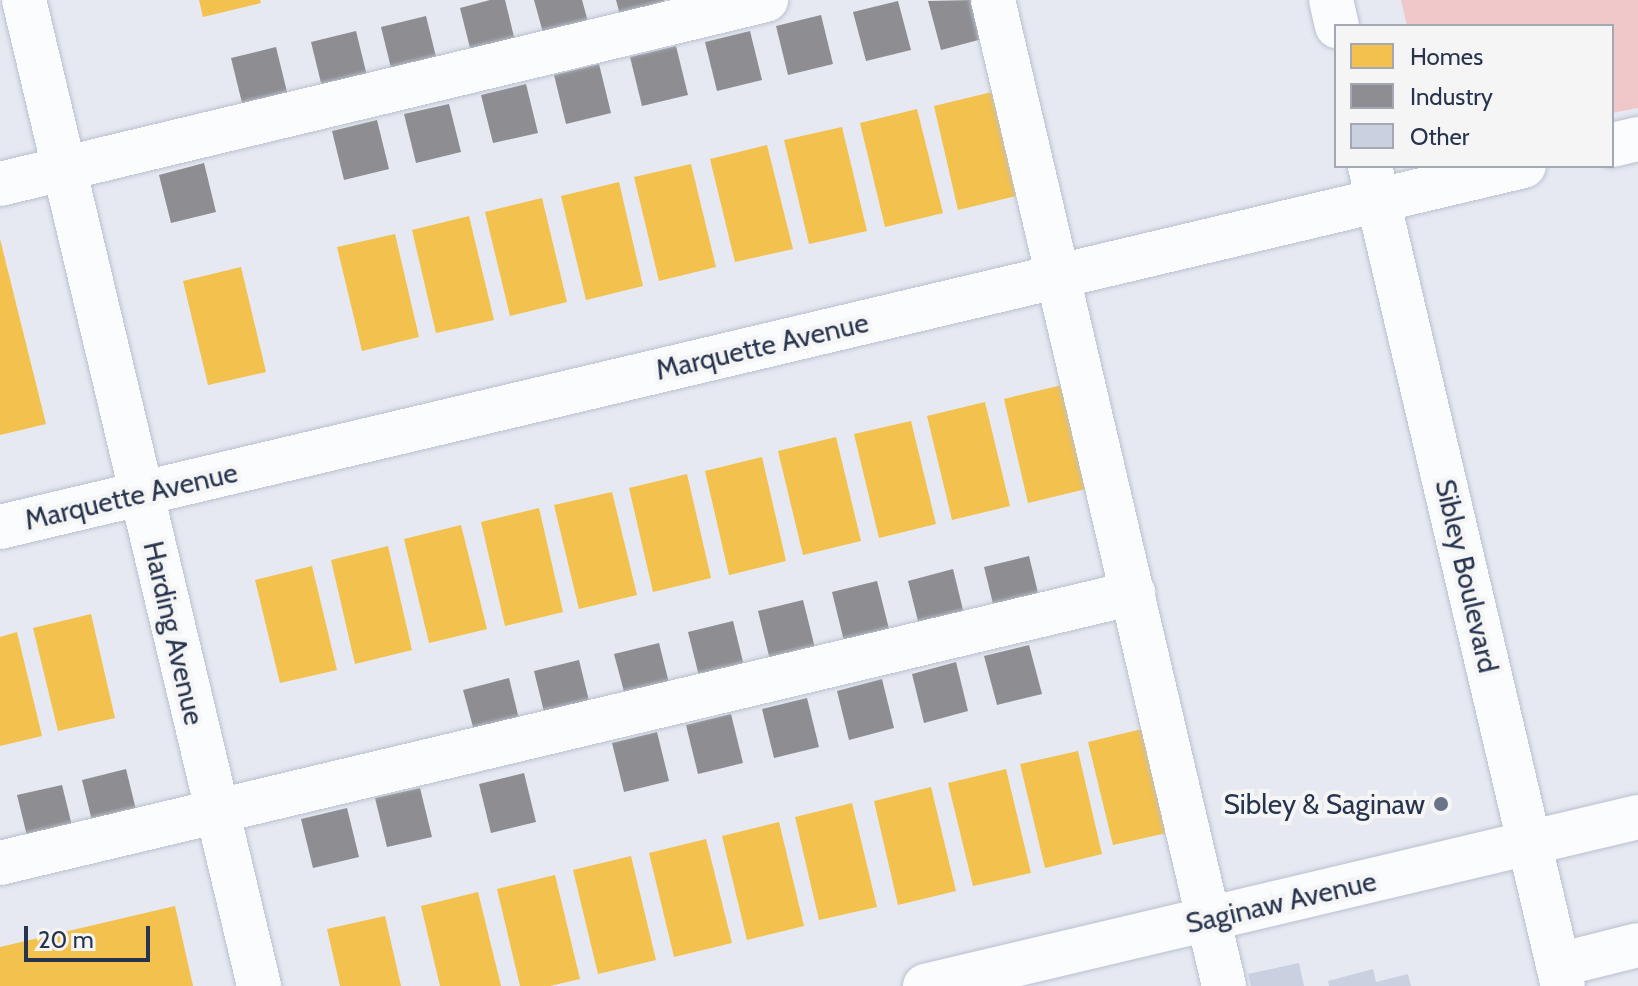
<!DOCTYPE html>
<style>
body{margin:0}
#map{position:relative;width:1638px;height:986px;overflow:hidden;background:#e6e9f1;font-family:Cabin,sans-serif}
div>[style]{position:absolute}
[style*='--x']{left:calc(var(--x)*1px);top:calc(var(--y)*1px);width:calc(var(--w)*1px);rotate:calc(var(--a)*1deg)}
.green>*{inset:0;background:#f1c8c9}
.homes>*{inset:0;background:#f2c14e}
.industry>*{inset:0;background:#8d8d92}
.building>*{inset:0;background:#c9d0e0}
.roads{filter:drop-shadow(0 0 2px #b9c0cf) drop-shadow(0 0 2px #b9c0cf)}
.minor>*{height:44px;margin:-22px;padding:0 22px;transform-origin:22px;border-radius:22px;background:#fbfcfd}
.major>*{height:44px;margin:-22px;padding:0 22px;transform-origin:22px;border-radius:22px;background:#fbfcfd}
.dots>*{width:22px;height:22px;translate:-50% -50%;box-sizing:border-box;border:4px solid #f5f5f5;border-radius:50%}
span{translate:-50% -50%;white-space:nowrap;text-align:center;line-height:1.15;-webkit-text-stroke:8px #f5f5f5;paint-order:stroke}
.street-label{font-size:28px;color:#27344e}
.poi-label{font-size:28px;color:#27344e}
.right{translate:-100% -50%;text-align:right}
.legend{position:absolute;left:1334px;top:24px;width:280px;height:144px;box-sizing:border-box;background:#f5f5f5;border:2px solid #a3a8b2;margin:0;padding:10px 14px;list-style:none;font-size:24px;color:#27344e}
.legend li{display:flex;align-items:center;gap:16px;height:40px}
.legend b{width:40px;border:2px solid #a3a8b2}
.scale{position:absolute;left:24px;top:926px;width:126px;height:36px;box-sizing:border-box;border:4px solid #27344e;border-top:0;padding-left:10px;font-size:24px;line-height:28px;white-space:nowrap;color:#27344e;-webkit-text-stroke:6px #f5f5f5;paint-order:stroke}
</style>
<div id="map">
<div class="green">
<div style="clip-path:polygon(1401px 0,1638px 0,1638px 108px,1612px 113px,1612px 26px,1407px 26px)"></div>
</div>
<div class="homes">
<div style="clip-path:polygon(199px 0,260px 0,261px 3px,203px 17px)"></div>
<div style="clip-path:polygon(992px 92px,1016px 196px,958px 210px,934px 106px)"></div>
<div style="clip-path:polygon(917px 109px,943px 213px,885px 227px,860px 123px)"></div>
<div style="clip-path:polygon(842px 127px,867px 231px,809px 244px,784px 140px)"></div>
<div style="clip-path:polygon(767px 145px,793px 249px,735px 262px,710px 159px)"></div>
<div style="clip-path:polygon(691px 164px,716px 267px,659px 281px,634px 177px)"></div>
<div style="clip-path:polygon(619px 182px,643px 286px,586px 300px,561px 196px)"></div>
<div style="clip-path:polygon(542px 198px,567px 302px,510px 316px,485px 212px)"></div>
<div style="clip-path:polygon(469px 216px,494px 320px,436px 333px,412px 230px)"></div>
<div style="clip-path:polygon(395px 234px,419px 337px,362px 351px,337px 247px)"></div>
<div style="clip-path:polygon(0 239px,46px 424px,0 435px)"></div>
<div style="clip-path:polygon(241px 267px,266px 372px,208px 385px,183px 281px)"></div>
<div style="clip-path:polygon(1062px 385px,1086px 489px,1028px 503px,1004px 399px)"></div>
<div style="clip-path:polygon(985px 402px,1010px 506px,952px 520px,927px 416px)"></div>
<div style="clip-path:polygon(911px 421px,936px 524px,879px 538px,854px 434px)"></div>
<div style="clip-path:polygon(836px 437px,861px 541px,803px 555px,778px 451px)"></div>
<div style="clip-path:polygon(762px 457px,786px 561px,729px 575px,705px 471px)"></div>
<div style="clip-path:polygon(687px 474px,711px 578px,653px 592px,629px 488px)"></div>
<div style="clip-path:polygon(612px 492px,637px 595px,579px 609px,554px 505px)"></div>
<div style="clip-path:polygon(539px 508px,563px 612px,505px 626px,481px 522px)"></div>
<div style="clip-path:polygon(461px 525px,487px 629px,429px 643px,404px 539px)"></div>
<div style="clip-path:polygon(388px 546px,412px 650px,355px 664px,331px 560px)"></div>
<div style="clip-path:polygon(312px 566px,337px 670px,280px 683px,255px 580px)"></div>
<div style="clip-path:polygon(91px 614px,115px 718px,58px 731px,33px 628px)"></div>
<div style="clip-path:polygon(17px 632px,42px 736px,0 746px,0 637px)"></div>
<div style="clip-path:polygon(1146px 728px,1171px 832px,1113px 845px,1088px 742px)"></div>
<div style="clip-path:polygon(1078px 751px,1102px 854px,1045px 868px,1020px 764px)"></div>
<div style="clip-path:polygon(1006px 769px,1031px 873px,973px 886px,948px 783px)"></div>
<div style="clip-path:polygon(931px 787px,956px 891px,898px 905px,874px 801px)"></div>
<div style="clip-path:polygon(852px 803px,877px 907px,819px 920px,795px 817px)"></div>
<div style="clip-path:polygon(779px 822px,804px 926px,747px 940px,722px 836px)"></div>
<div style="clip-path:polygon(706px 839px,732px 943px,674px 957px,649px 853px)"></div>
<div style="clip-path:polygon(631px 856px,656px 960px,598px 974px,573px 870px)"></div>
<div style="clip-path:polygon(555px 875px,580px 979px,550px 986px,520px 986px,497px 889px)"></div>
<div style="clip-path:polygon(478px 892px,501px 986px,440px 986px,421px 906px)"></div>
<div style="clip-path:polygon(175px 906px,193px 986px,0 986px,0 947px)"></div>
<div style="clip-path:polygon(385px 916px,401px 986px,340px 986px,327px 929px)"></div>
</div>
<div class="industry">
<div style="clip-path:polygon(490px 0,505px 0,516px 45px,472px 56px,460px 8px)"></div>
<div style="clip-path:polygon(534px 0,582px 0,590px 29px,545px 40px)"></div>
<div style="clip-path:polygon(616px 0,664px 0,666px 10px,622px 22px)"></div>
<div style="clip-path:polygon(976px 0,986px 38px,941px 50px,928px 1px)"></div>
<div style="clip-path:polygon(898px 1px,911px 50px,866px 61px,853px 12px)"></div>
<div style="clip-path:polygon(821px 15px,833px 64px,788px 75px,776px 26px)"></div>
<div style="clip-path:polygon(426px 16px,438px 65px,393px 76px,381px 27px)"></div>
<div style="clip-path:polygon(356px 31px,368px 80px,323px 91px,311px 42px)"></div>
<div style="clip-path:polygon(750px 31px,762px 80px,717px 91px,705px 42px)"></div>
<div style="clip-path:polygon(676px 46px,688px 95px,642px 106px,630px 57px)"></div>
<div style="clip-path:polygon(276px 47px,288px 96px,243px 107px,231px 58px)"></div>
<div style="clip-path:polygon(599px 64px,611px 113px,566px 124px,554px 75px)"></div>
<div style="clip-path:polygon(526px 84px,538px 133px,493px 143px,481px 95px)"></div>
<div style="clip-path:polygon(449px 104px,461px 152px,416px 163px,404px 114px)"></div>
<div style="clip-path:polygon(377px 120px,389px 169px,344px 180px,332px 131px)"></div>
<div style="clip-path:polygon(204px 163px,216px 212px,171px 223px,159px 175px)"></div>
<div style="clip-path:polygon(1029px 556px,1041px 605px,996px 616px,984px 567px)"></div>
<div style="clip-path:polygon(953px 569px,965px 618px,920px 629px,908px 581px)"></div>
<div style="clip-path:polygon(877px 581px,889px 629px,844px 641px,832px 592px)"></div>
<div style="clip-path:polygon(803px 600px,815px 648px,770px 660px,758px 611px)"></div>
<div style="clip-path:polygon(733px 621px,745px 670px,700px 680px,688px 632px)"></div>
<div style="clip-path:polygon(659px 643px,671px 691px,627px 703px,614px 654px)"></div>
<div style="clip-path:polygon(1029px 645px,1042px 694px,997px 705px,984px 656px)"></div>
<div style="clip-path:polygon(579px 660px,591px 709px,546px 720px,534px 671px)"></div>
<div style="clip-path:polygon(956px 662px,968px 711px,924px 723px,912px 674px)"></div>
<div style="clip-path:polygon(509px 678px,521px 727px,476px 738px,463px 690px)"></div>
<div style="clip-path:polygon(882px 679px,894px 728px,849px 740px,837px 691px)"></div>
<div style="clip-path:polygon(807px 698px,819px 747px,774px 758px,762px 709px)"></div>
<div style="clip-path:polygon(731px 714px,743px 763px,698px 774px,686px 725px)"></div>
<div style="clip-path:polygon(657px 732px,669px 781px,624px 792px,612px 743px)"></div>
<div style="clip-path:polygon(126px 769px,138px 818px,94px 829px,82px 780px)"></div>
<div style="clip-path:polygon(524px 773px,536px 822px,491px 833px,479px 784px)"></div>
<div style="clip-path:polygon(62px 785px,74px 834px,29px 844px,17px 795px)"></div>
<div style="clip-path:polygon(420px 788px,432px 837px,387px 847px,375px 798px)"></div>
<div style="clip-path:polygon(347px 808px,359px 857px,313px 868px,301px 819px)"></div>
</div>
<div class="building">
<div style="clip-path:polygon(1299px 963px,1304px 986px,1251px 986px,1248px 974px)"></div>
<div style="clip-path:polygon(1373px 969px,1376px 982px,1408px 974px,1411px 986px,1329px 986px,1328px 981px)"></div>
</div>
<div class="roads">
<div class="minor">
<div style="--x:24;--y:0;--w:1014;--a:76.59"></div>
<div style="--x:993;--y:0;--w:1013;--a:76.81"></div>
<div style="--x:1612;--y:145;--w:27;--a:-13"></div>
<div style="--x:0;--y:184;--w:788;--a:-13.51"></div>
<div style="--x:0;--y:527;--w:1566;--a:-13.33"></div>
<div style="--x:0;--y:863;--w:1165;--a:-13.4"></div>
<div style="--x:1558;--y:965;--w:82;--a:-14"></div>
<div style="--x:925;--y:986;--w:733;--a:-13.33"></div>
</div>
<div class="major">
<div style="--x:1331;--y:0;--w:27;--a:77"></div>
<div style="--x:1370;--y:166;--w:842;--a:76.76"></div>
</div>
</div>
<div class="dots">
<div style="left:1441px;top:804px;background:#6a7387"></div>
</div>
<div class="street-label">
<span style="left:762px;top:346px;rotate:-13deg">Marquette Avenue</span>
<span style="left:131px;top:496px;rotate:-13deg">Marquette Avenue</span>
<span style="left:1467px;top:576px;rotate:77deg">Sibley Boulevard</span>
<span style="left:174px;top:633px;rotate:77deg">Harding Avenue</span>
<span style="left:1281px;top:902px;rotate:-13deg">Saginaw Avenue</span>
</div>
<div class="poi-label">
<span class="right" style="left:1425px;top:804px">Sibley &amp; Saginaw</span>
</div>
<ul class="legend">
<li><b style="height:22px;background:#f2c14e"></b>Homes</li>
<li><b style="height:22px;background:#8d8d92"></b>Industry</li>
<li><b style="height:22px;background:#c9d0e0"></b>Other</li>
</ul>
<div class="scale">20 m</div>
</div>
